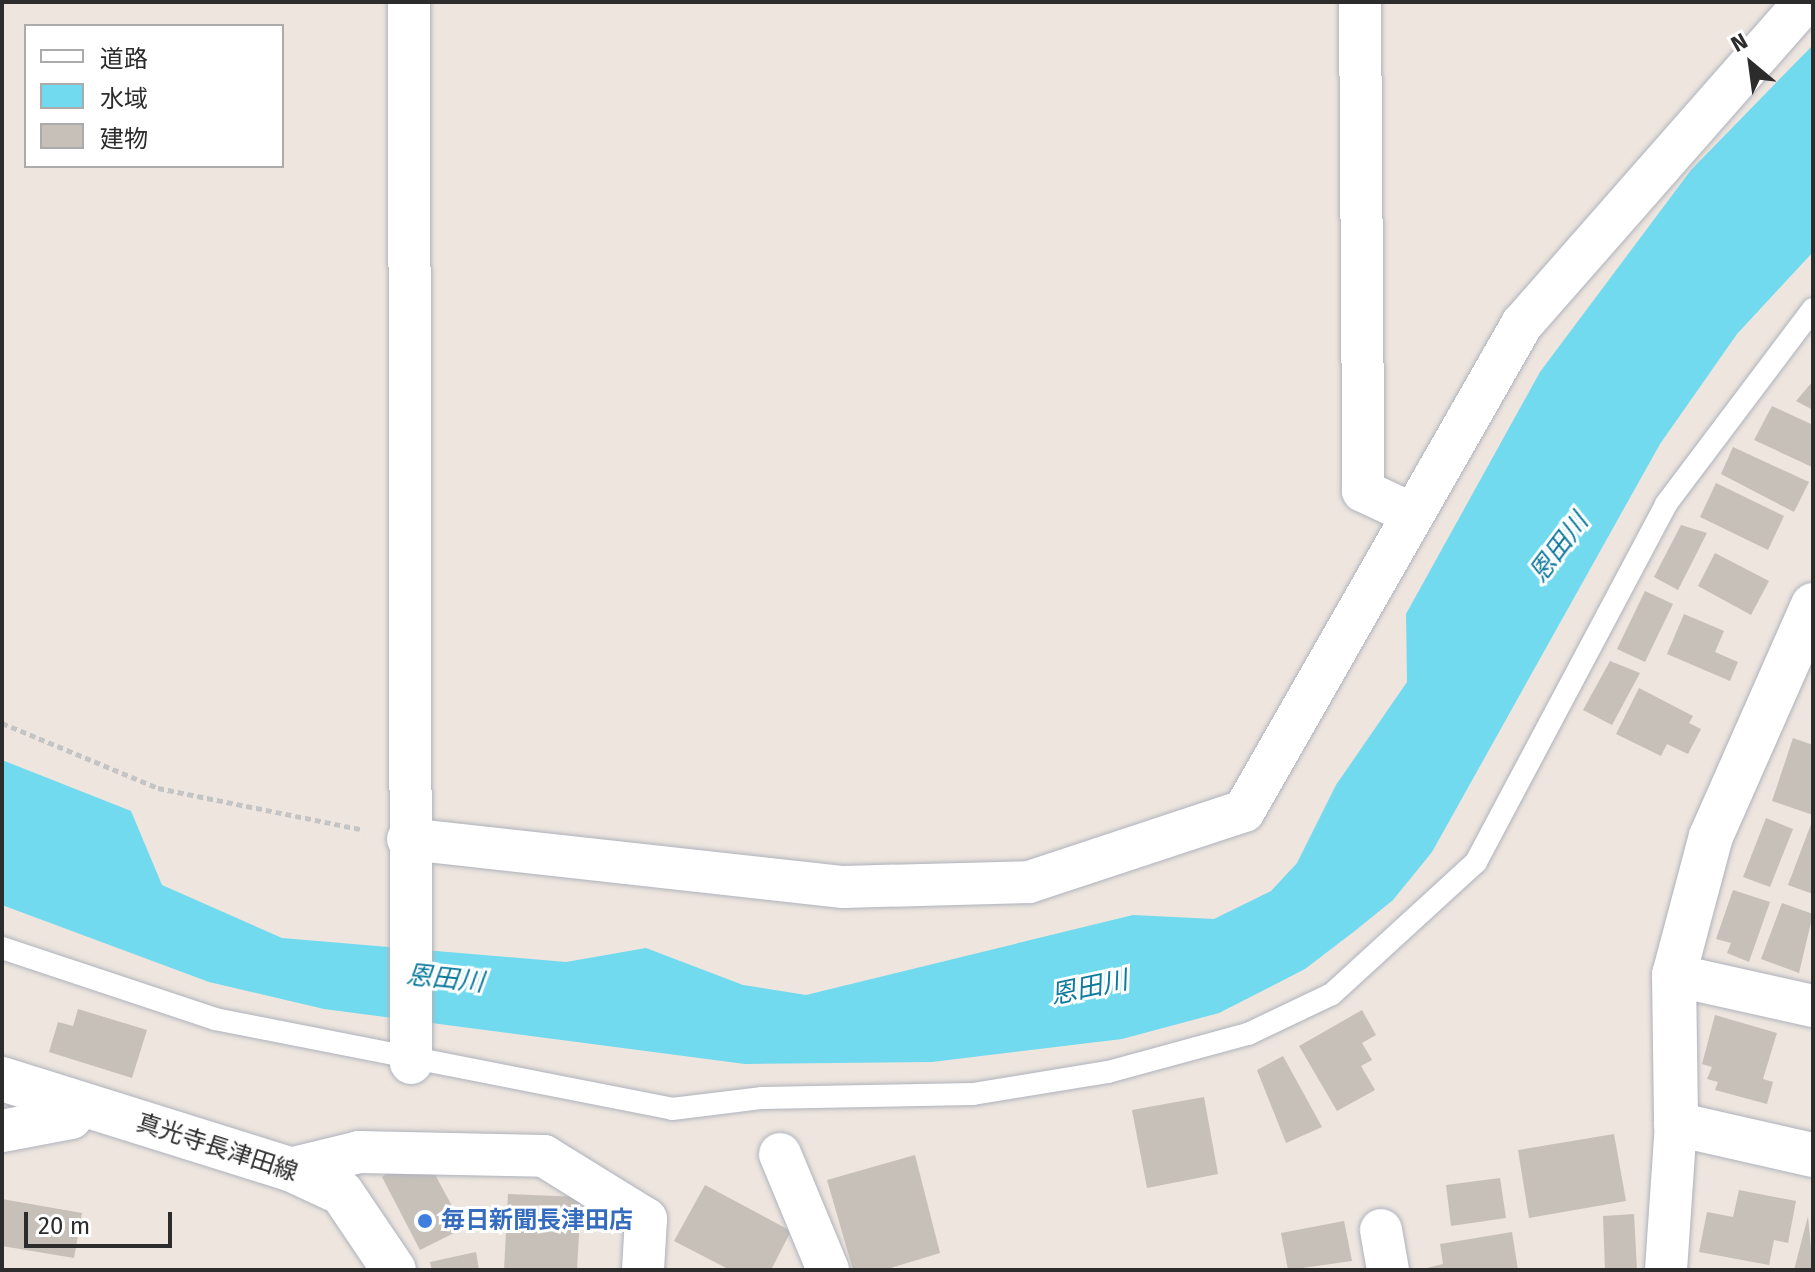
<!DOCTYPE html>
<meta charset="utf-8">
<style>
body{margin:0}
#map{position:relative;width:1815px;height:1272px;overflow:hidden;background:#ede5de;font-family:"Fira Sans","Noto Sans JP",sans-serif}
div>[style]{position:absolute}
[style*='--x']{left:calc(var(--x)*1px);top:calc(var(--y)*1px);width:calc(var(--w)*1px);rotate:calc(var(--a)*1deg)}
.water>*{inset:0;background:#71daef}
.building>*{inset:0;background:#c6c0b9}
.path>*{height:5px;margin-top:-2.5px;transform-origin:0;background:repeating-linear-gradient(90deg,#c4c4c4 0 6px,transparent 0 10px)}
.roads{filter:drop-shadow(0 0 2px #aeb2bc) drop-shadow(0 0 2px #aeb2bc)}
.lane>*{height:22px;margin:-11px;padding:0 11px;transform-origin:11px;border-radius:11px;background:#fff}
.street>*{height:42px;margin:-21px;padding:0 21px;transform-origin:21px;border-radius:21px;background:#fff}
.secondary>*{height:44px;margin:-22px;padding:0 22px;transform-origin:22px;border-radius:22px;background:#fff}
.dots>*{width:22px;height:22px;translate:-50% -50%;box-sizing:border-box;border:4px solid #fff;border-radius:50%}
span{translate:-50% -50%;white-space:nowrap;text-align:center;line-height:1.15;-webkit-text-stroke:6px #fff;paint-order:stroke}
.street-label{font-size:24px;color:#2c2c2c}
.shop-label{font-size:24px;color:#366cbe;font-weight:700}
.left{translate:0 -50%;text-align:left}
.water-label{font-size:26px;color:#0d7a9e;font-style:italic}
.frame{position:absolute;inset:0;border:4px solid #2c2c2c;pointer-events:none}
.legend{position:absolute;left:24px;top:24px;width:260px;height:144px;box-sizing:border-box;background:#fff;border:2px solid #ababab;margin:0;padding:10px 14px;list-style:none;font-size:24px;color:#2c2c2c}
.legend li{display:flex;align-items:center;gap:16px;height:40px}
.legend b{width:40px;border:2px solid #ababab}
.north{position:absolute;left:1711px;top:24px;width:80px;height:80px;-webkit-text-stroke:6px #fff;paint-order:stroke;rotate:331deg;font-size:22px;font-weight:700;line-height:32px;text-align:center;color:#2c2c2c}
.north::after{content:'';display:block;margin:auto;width:28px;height:36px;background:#2c2c2c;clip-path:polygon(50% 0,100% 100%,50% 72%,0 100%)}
.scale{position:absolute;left:24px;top:1212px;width:148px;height:36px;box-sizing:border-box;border:4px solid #2c2c2c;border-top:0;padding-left:10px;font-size:24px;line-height:28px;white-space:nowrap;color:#2c2c2c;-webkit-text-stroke:6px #fff;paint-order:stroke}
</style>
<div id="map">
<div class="water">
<div style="clip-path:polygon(1813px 45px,1813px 252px,1737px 334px,1660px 444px,1432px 852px,1393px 900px,1356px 930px,1305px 969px,1219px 1013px,1122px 1039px,932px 1062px,745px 1064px,324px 1009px,209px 982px,2px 905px,2px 760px,131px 811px,162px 885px,282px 938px,566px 962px,646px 948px,743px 985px,806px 995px,1133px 915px,1214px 919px,1271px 891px,1297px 863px,1336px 785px,1407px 682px,1406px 614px,1540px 372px,1691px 170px)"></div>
</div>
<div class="building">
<div style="clip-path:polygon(1813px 381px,1813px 410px,1796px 401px)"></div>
<div style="clip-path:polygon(1772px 406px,1813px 425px,1812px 467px,1754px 440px)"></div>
<div style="clip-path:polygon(1733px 447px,1809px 482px,1794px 512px,1721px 474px)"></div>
<div style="clip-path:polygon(1716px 483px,1784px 516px,1768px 550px,1700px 517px)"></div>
<div style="clip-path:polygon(1681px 525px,1707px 533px,1678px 590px,1654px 577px)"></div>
<div style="clip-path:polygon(1715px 553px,1769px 581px,1751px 615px,1698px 586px)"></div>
<div style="clip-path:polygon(1645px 591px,1673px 604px,1645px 662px,1617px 649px)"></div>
<div style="clip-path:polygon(1684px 614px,1724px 631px,1715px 652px,1738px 662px,1730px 681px,1667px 654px)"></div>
<div style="clip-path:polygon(1610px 661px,1640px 673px,1612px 725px,1583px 710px)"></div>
<div style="clip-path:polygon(1639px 688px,1693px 716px,1689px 723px,1701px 729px,1688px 754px,1667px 744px,1661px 756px,1616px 734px)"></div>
<div style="clip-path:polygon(1793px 738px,1813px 745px,1813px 815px,1772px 801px)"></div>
<div style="clip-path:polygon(1766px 818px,1793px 829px,1770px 887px,1743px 877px)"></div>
<div style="clip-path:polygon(1813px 819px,1813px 894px,1788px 885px)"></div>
<div style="clip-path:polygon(1733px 890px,1770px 902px,1749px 962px,1727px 953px,1731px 943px,1716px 939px)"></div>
<div style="clip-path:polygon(1782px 903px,1813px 914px,1799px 973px,1761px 959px)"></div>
<div style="clip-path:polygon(78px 1009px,147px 1030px,132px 1078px,49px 1052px,58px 1022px,73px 1026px)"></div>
<div style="clip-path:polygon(1362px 1010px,1376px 1035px,1362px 1043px,1372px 1060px,1361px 1066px,1375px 1090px,1337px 1111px,1299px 1046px)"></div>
<div style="clip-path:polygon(1715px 1015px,1777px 1033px,1763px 1079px,1773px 1082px,1767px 1104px,1715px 1090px,1718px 1082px,1707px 1079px,1712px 1067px,1702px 1064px)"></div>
<div style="clip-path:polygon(1283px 1056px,1322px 1127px,1286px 1143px,1257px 1070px)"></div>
<div style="clip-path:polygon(1204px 1097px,1218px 1174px,1147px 1188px,1132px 1110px)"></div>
<div style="clip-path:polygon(1614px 1134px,1626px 1201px,1529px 1218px,1518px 1150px)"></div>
<div style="clip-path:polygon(915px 1155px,940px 1253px,884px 1270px,853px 1270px,827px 1180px)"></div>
<div style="clip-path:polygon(396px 1167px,433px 1171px,464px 1228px,420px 1250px,382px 1177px)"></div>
<div style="clip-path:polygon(1500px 1178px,1506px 1218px,1451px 1226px,1446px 1185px)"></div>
<div style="clip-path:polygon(705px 1185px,791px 1231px,771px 1270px,730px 1270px,674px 1241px)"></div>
<div style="clip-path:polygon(1739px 1190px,1796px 1201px,1788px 1243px,1774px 1240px,1769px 1265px,1699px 1252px,1707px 1212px,1733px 1217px)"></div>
<div style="clip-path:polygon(508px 1194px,581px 1197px,577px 1270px,504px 1270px)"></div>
<div style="clip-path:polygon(2px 1199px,82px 1213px,74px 1258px,2px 1246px)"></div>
<div style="clip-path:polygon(1634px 1214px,1637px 1270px,1605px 1270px,1603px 1216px)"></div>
<div style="clip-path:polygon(1808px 1216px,1813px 1270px,1794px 1270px)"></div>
<div style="clip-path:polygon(1344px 1221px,1352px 1261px,1288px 1270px,1281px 1233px)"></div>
<div style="clip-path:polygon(1512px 1232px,1518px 1270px,1419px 1270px,1443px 1264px,1440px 1244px)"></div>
<div style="clip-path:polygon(476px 1252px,479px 1270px,432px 1270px,430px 1262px)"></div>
</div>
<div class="path">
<div style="--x:2;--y:723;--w:169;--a:22.6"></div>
<div style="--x:158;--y:788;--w:210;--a:11.5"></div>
</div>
<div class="roads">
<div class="lane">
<div style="--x:2;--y:948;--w:225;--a:18.4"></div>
<div style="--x:215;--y:1019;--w:466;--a:11.1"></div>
<div style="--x:672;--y:1109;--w:91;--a:-7"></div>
<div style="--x:762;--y:1098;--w:211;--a:-1.1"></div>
<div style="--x:973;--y:1094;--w:137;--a:-9.3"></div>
<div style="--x:1108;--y:1072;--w:145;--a:-15.2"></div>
<div style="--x:1248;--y:1034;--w:93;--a:-25.5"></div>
<div style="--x:1332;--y:994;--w:195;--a:-42.5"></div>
<div style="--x:1476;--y:862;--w:405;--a:-62"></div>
<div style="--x:1666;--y:504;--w:244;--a:-53"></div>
</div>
<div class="street">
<div style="--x:409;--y:2;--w:1061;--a:89.89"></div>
<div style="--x:1360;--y:2;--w:489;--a:89.6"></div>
<div style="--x:1363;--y:491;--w:54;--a:25.1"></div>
<div style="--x:408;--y:839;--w:438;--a:6.3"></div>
<div style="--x:843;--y:887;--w:186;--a:-1.5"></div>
<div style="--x:1029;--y:882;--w:226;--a:-18.3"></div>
<div style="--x:1244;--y:811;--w:561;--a:-60.28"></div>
<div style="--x:1522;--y:324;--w:429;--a:-48.7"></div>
<div style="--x:1674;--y:975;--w:142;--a:12.6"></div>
<div style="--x:2;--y:1131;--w:70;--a:-10.7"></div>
<div style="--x:71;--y:1118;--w:16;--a:-52"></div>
<div style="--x:780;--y:1154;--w:126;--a:67.5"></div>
<div style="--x:290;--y:1169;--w:71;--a:-13.8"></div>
<div style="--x:359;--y:1152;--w:185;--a:1.2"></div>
<div style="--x:544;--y:1156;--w:120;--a:31.7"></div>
<div style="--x:646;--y:1219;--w:51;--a:93.4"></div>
<div style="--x:1381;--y:1230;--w:41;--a:80.1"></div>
<div style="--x:1666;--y:1270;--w:146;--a:-86.1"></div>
</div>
<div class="secondary">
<div style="--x:1813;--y:605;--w:253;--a:113.8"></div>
<div style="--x:1711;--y:836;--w:144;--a:104.9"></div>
<div style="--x:1674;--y:975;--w:149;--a:89.2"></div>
<div style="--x:1676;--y:1124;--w:140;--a:12.8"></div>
<div style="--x:2;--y:1079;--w:302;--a:17.4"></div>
<div style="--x:290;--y:1169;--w:57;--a:24.8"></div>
<div style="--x:342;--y:1193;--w:93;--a:56"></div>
</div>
</div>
<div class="dots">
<div style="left:425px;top:1221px;background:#3f7fe0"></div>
</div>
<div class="street-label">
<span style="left:217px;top:1148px;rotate:18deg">真光寺長津田線</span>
</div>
<div class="shop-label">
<span class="left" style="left:441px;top:1221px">毎日新聞長津田店</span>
</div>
<div class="water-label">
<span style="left:1559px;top:548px;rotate:-53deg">恩田川</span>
<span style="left:445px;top:979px;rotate:6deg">恩田川</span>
<span style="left:1089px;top:988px;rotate:-12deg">恩田川</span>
</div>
<div class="frame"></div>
<ul class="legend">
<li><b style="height:10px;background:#fff"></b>道路</li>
<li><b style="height:22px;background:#71daef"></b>水域</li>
<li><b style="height:22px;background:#c6c0b9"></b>建物</li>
</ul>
<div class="north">N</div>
<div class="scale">20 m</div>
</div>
